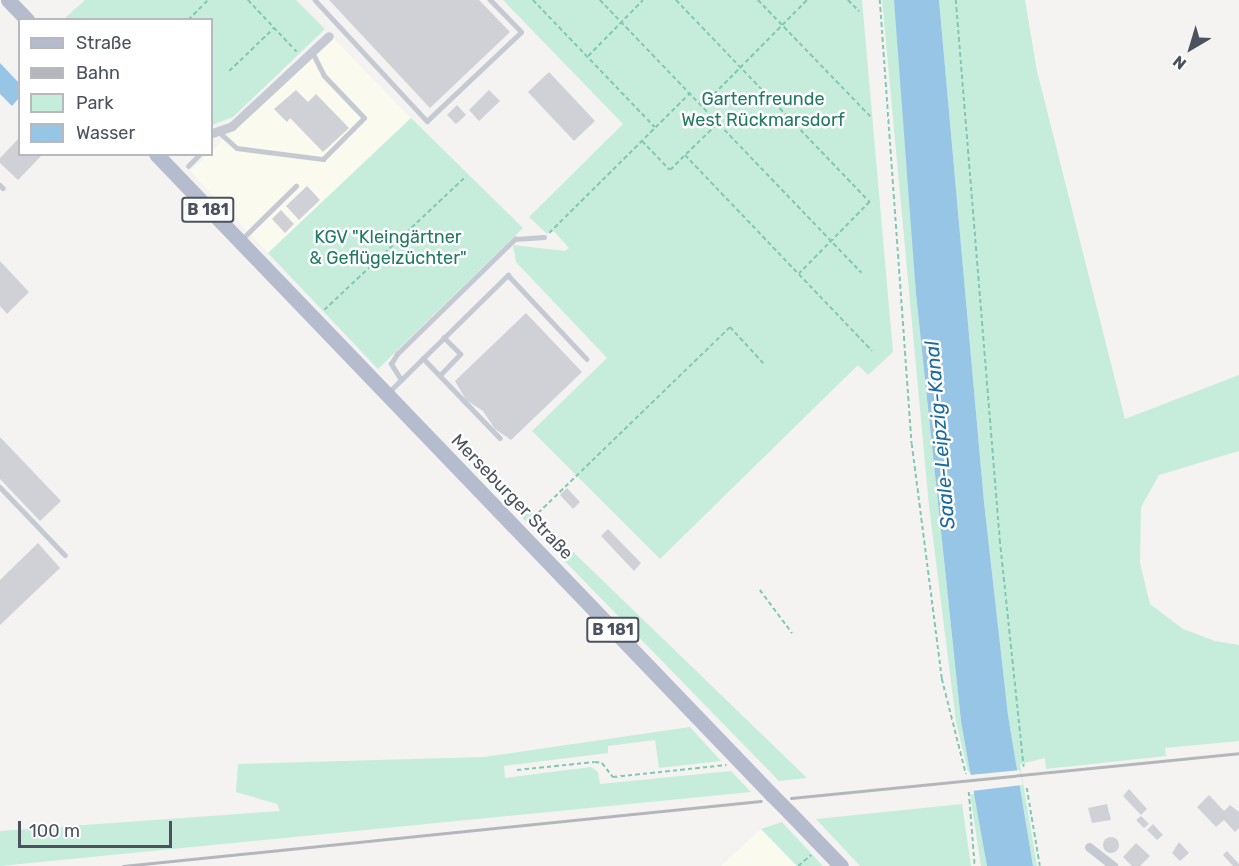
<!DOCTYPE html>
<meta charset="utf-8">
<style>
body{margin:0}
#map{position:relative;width:1239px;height:866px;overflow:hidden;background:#f4f3f2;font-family:Rubik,sans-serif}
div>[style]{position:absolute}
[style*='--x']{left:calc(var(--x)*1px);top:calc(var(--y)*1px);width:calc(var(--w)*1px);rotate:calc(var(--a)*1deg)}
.commercial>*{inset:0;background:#fbfaef}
.green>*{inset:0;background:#c6ecdc}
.water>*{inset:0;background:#97c5e5}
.pier>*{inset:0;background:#f4f3f2}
.building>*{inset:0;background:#d0d1d6}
.round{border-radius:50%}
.path>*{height:1.5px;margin-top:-0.75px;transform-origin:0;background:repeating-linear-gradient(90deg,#81c8b3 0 4.5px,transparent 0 7.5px)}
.lane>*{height:4.5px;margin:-2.25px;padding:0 2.25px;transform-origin:2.25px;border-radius:2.25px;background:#c4c9d2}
.street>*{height:9px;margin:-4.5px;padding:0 4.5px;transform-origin:4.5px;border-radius:4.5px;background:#c4c9d2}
.primary>*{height:15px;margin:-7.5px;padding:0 7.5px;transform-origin:7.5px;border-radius:7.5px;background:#b5bcce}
.rail>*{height:3px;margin:-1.5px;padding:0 1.5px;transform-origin:1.5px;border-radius:1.5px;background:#b5b6bb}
.primary-bridge>*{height:15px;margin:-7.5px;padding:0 7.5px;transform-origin:7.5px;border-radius:7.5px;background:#b5bcce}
span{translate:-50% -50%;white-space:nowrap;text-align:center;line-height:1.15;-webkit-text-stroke:5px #fff;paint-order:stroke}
.shield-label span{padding:2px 4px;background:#fff;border:2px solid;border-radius:4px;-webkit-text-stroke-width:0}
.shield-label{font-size:16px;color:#4b515e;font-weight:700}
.park-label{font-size:18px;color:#217b60}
.street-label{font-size:18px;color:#4b515e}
.water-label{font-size:20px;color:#1a6ba2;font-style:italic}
.legend{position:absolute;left:18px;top:18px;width:195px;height:138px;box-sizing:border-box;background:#fff;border:2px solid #b7b9bf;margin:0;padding:8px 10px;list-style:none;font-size:18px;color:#4b515e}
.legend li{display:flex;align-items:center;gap:12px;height:30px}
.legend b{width:30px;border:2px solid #b7b9bf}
.north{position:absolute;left:1161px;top:18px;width:60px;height:60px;-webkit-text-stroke:4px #fff;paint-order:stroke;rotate:218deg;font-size:16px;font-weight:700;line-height:24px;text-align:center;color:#4b515e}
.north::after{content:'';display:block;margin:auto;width:21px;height:27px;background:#4b515e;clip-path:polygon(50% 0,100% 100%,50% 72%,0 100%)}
.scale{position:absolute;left:18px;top:821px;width:154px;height:27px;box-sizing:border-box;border:3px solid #4b515e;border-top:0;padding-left:8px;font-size:18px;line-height:21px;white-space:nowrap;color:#4b515e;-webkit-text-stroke:4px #fff;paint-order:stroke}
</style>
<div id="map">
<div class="commercial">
<div style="clip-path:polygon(333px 38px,411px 118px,268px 253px,190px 171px)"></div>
<div style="clip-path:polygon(761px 829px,797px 866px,721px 866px)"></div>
</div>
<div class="green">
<div style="clip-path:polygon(85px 0,296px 0,325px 29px,233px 117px,212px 125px,212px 20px,64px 19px)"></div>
<div style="clip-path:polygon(503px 0,862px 0,893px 352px,868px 375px,858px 365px,660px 559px,532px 431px,607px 358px,516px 262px,513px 245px,565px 251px,569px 248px,552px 229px,547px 234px,529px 217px,623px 124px)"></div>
<div style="clip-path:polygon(882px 0,894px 0,901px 61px,916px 294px,961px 721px,972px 771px,968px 772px,956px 722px,929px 506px)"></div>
<div style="clip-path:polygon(939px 0,1025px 0,1037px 71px,1125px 419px,1239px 375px,1239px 451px,1159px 475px,1141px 507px,1140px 563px,1150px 604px,1183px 629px,1215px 641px,1239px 645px,1239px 741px,1165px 748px,1166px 756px,1046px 769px,1045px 758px,1020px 764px,1037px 866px,1033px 866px,1008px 715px,984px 502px)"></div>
<div style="clip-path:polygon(411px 118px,523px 228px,378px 369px,268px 253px)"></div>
<div style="clip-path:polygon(470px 464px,487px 471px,535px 515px,807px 778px,779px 781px)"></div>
<div style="clip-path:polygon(690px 727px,721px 761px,659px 768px,655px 740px,608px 746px,608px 753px,504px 766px,505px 778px,591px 767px,598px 772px,600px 784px,731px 771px,751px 792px,0 866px,0 831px,280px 811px,277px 804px,236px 792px,238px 764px,484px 757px)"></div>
<div style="clip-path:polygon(970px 794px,975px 794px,987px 866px,981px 866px)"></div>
<div style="clip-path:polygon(962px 804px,971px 866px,860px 866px,816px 819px)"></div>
<div style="clip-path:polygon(782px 822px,793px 834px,823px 866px,797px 866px,761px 829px)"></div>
</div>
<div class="water">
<div style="clip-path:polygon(894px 0,939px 0,984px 502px,1008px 715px,1033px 866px,987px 866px,961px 721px,916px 294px)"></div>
<div style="clip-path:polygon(0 63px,19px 83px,19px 98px,12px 106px,0 94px)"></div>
</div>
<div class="pier">
<div style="clip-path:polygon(1020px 770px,1023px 785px,972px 791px,970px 775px)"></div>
</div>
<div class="building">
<div style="clip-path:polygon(329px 0,479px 0,510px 32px,430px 108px)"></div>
<div style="clip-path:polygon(549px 72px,595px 121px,574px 141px,528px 92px)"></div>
<div style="clip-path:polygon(296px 90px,308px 102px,316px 94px,349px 128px,323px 152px,290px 118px,287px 122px,274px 109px)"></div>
<div style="clip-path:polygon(489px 90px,500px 101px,479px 121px,469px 110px)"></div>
<div style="clip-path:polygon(457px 105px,466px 115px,456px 124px,447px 115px)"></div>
<div style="clip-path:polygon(20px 137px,20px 154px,43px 154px,18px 180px,0 163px,0 158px)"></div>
<div style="clip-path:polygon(307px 186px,320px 200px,299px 220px,286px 206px)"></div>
<div style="clip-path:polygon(281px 210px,294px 224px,285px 233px,272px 219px)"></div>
<div style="clip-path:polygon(0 261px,29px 292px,7px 314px,0 306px)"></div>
<div style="clip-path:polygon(526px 313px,582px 372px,511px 440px,495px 429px,483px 411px,466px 400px,455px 381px)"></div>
<div style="clip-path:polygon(0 437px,61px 501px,40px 521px,0 479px)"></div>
<div style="clip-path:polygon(567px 488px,580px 502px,573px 509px,560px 495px)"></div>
<div style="clip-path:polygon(608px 529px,641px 563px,634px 571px,601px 536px)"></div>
<div style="clip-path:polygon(38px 543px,60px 568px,0 625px,0 580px)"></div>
<div style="clip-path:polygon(1129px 789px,1147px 809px,1141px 815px,1123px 796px)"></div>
<div style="clip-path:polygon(1209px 795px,1224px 811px,1230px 805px,1239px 812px,1239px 828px,1235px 832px,1224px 820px,1216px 827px,1197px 807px)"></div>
<div style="clip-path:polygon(1107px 804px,1111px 820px,1092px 823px,1088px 808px)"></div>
<div style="clip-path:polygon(1141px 816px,1149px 824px,1144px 828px,1136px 820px)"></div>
<div style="clip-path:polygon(1153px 824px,1163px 835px,1157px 840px,1147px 830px)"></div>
<div class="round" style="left:1103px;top:837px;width:16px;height:16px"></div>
<div style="clip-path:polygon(1179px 842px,1189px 853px,1180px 861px,1172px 853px)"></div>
<div style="clip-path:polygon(1136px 843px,1150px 856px,1140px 866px,1132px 866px,1123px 857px)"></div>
<div style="clip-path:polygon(1227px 851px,1239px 864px,1239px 866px,1233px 866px,1223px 855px)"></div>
</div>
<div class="path">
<div style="--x:248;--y:0;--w:71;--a:46.7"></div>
<div style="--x:533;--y:0;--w:176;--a:46.2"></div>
<div style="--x:600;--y:0;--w:378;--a:46.2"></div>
<div style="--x:676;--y:0;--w:280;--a:46.2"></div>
<div style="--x:870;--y:202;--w:101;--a:134.6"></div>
<div style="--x:758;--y:0;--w:164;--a:46"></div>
<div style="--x:848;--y:0;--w:16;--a:45"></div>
<div style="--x:880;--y:0;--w:445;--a:85.9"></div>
<div style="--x:912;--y:444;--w:237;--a:82.7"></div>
<div style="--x:942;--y:679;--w:98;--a:75.8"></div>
<div style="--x:956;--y:0;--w:542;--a:85.34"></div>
<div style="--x:1000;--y:540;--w:228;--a:84"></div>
<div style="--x:188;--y:20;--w:28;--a:-45"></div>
<div style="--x:588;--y:56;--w:78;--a:-45.5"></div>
<div style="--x:229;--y:71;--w:62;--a:-43.7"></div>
<div style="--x:703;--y:105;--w:148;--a:-45.3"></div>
<div style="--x:642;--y:141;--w:40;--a:46"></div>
<div style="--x:670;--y:170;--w:21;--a:-45"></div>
<div style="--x:685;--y:155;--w:271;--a:46.3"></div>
<div style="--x:686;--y:154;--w:45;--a:-44.1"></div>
<div style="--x:549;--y:233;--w:199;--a:-44.8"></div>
<div style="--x:324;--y:310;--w:195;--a:-43.3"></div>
<div style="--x:538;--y:513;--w:267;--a:-44.1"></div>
<div style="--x:730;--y:327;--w:52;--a:47.4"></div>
<div style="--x:760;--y:590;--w:54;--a:53.3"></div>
<div style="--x:517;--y:770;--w:78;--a:-5.9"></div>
<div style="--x:595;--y:762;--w:7;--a:8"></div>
<div style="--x:602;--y:763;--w:18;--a:52"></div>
<div style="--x:613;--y:777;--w:114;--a:-6.1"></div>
<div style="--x:1027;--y:788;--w:79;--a:80.5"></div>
<div style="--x:969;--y:792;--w:74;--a:85.4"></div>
<div style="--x:798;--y:866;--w:17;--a:-40"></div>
</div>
<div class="lane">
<div style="--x:315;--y:0;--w:165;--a:47.2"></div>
<div style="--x:427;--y:121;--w:129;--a:-43.4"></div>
<div style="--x:521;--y:32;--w:45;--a:-134.1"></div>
<div style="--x:218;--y:131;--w:25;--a:42"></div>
<div style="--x:237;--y:148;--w:87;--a:7.3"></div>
<div style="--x:323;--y:159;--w:58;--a:-45"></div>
<div style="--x:364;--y:118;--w:58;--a:-133.6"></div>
<div style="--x:324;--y:76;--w:27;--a:-117"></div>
<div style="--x:188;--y:166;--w:17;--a:-45"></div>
<div style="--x:0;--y:185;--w:4;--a:45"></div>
<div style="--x:241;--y:240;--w:77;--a:-44.5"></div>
<div style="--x:423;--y:358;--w:111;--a:46.1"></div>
<div style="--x:440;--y:375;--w:29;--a:-46"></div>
<div style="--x:460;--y:354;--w:23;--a:-135"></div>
<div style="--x:401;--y:380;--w:150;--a:-44.5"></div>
<div style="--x:508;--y:275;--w:115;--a:46.8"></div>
<div style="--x:389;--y:392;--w:17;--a:-45"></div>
<div style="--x:401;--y:380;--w:19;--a:-122"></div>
<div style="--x:391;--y:364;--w:12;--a:-59"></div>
<div style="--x:397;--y:354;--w:165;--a:-44.3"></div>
<div style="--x:515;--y:239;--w:29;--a:-4"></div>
<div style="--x:0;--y:487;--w:94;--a:46.3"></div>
</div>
<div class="street">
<div style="--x:212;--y:133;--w:21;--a:-19"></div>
<div style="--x:232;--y:126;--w:132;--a:-42.9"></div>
<div style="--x:1089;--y:847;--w:31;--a:38"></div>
</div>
<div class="primary">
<div style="--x:8;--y:0;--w:28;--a:46"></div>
<div style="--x:156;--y:154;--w:889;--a:46.14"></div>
<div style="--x:789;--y:812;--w:75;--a:46.1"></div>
</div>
<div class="rail">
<div style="--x:791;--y:798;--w:450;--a:-5.7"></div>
<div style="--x:123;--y:866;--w:641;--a:-5.82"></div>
</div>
<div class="primary-bridge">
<div style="--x:772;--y:795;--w:24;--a:45"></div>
</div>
<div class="shield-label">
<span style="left:208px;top:210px">B 181</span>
<span style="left:613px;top:630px">B 181</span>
</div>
<div class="park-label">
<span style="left:763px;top:110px">Gartenfreunde<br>West Rückmarsdorf</span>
<span style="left:388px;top:248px">KGV "Kleingärtner<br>&amp; Geflügelzüchter"</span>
</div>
<div class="street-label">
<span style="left:512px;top:497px;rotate:46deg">Merseburger Straße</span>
</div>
<div class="water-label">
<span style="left:940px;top:435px;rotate:-95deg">Saale-Leipzig-Kanal</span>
</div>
<ul class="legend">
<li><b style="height:8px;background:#b5bcce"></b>Straße</li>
<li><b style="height:8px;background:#b5b6bb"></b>Bahn</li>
<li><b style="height:16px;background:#c6ecdc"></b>Park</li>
<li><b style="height:16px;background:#97c5e5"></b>Wasser</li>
</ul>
<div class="north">N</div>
<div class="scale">100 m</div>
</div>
